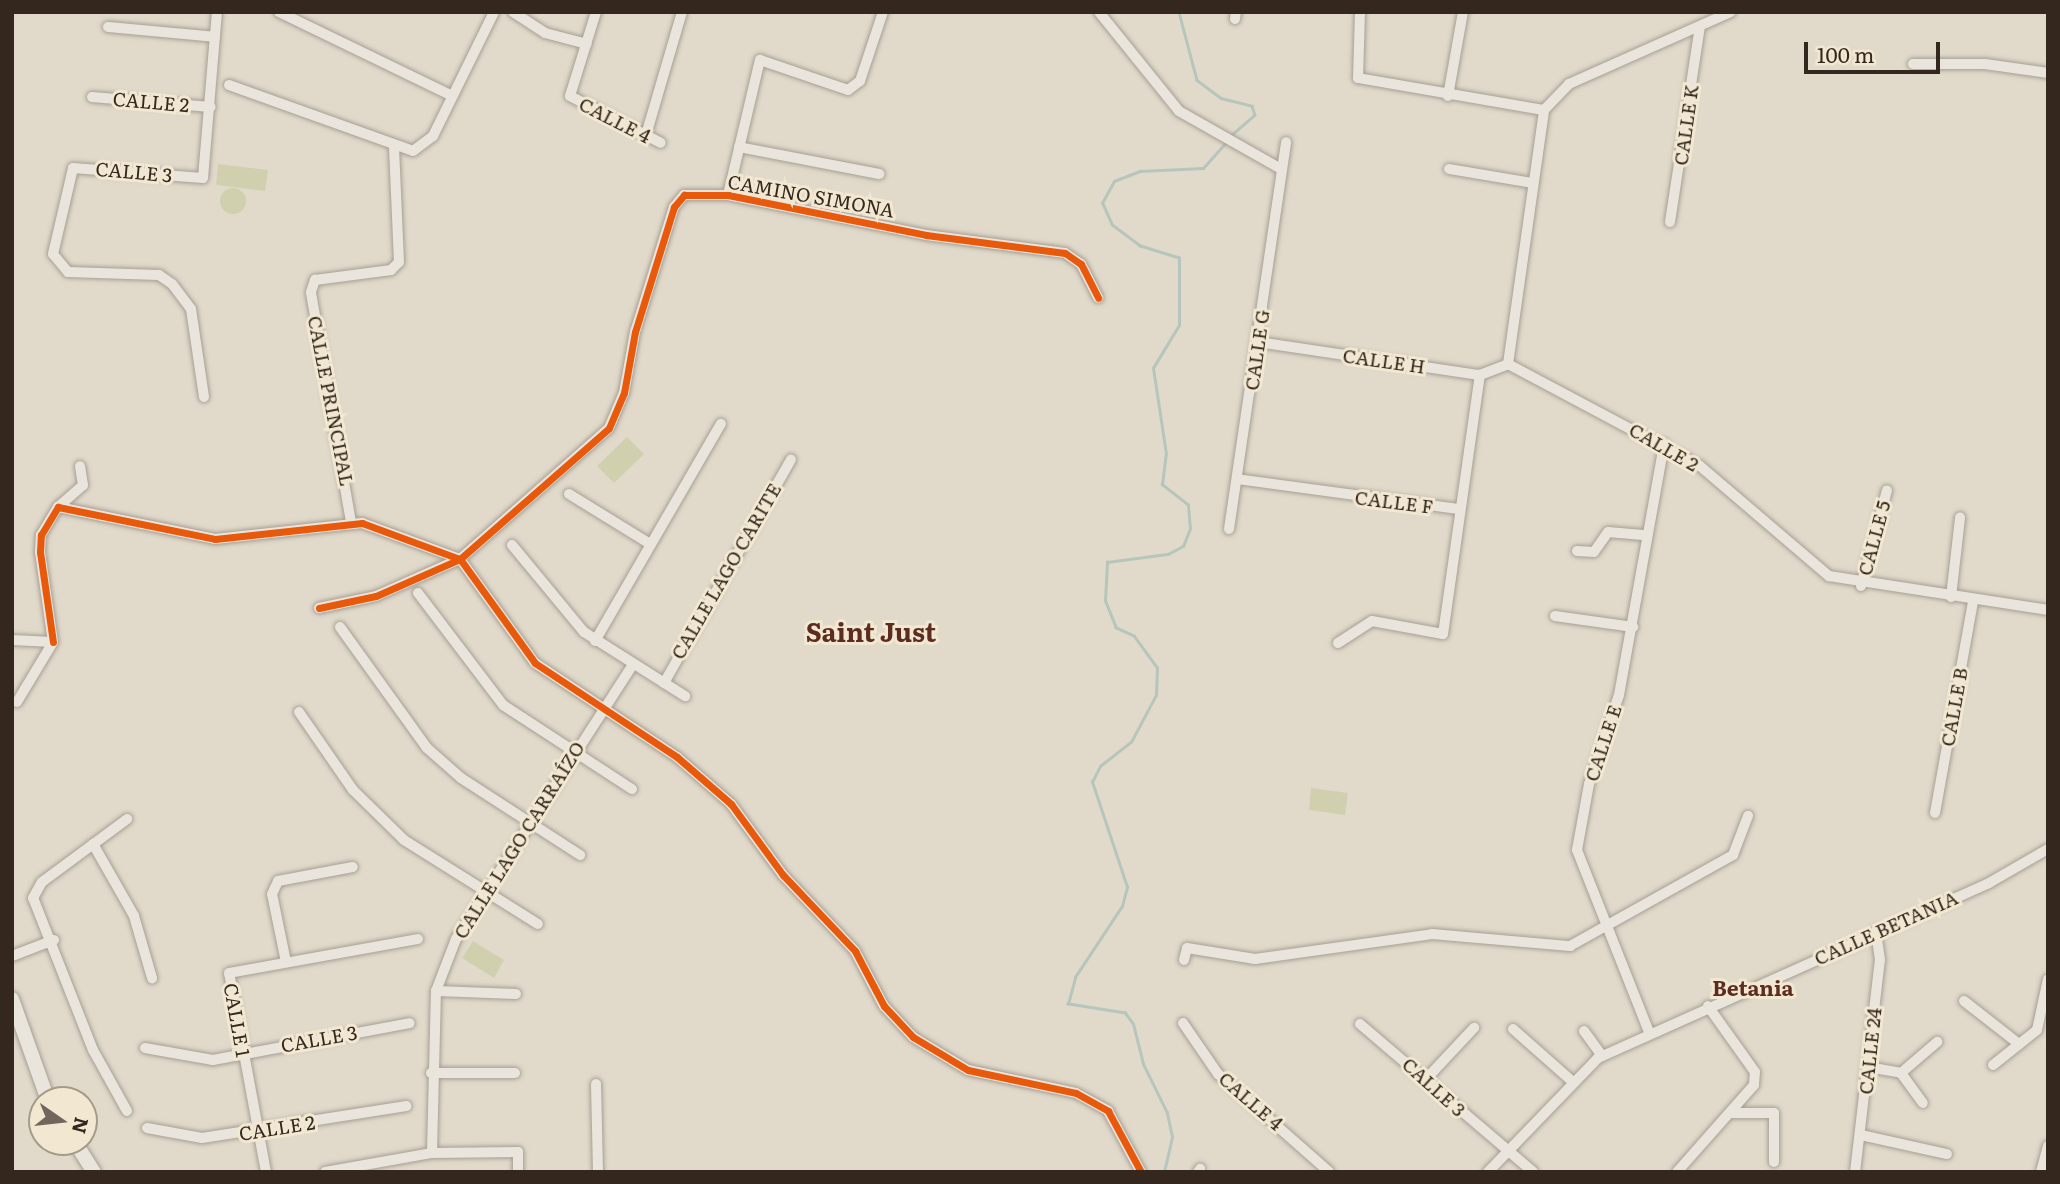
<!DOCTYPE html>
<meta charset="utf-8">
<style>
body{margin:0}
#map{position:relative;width:2060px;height:1184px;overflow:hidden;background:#e1dacb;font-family:Literata,serif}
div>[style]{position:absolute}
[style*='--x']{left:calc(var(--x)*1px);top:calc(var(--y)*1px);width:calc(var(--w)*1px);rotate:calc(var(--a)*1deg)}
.green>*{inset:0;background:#d0d0ae}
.round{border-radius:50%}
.stream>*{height:2.5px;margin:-1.25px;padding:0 1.25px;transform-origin:1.25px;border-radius:1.25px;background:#b6c6bc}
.roads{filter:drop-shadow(0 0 2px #a69f94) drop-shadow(0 0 2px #a69f94)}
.street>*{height:10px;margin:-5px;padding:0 5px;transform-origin:5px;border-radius:5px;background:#eae5dc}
.secondary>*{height:14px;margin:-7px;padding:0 7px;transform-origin:7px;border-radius:7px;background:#eae5dc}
.cycleway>*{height:7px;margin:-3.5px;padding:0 3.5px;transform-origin:3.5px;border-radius:3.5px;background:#e8590c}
span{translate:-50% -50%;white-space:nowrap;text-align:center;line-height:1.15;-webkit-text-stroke:6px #f2e8d1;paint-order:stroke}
.street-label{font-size:19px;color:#34281e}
.neighbourhood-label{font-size:21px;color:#5d2c20;font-weight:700}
.district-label{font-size:26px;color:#5d2c20;font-weight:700}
.frame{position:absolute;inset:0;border:14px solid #34281e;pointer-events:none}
.north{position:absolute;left:28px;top:1086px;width:70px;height:70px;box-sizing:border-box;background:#f2e8d1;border:2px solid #a69b89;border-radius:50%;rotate:104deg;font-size:19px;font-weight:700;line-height:28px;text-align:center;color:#34281e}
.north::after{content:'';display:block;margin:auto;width:24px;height:32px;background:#71665b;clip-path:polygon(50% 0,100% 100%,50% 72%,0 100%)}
.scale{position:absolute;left:1804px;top:42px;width:136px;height:32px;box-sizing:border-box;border:4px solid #34281e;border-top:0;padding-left:9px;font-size:21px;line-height:24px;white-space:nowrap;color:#34281e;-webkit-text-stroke:5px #f2e8d1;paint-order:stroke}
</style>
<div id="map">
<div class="green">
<div style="clip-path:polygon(218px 164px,268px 170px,265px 191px,216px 185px)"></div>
<div class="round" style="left:220px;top:188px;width:26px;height:26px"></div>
<div style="clip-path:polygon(627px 437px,644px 454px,614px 483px,597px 466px)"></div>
<div style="clip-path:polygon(1311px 788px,1348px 793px,1345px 815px,1309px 810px)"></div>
<div style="clip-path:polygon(473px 941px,504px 960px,494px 978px,462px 958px)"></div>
</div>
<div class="stream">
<div style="--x:1179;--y:12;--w:70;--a:75.2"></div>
<div style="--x:1197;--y:80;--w:30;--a:37"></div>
<div style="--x:1221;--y:98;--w:32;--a:14"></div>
<div style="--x:1252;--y:106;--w:9;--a:72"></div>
<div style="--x:1255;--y:115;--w:32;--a:139"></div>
<div style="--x:1164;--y:1172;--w:36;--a:-77"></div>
<div style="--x:1172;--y:1137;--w:25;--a:-102"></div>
<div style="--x:1167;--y:1113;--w:55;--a:-116.1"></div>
<div style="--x:1143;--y:1064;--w:41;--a:-104"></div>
<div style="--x:1133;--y:1024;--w:14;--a:-126"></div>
<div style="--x:1125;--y:1013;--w:58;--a:-171"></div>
<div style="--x:1068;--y:1004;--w:28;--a:-75"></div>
<div style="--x:1075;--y:977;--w:85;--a:-56.5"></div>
<div style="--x:1122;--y:906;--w:20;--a:-75"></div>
<div style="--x:1127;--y:887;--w:111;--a:-108.4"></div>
<div style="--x:1092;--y:782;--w:18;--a:-63"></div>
<div style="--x:1100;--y:766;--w:39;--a:-38"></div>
<div style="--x:1131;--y:742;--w:53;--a:-62"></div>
<div style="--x:1156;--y:695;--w:27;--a:-88"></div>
<div style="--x:1157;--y:668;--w:39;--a:-126"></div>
<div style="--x:1134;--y:636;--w:20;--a:-156"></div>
<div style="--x:1116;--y:628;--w:29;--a:-112"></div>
<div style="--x:1105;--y:601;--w:39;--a:-87"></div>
<div style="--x:1107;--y:562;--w:62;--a:-7.5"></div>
<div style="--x:1168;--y:554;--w:17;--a:-28"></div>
<div style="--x:1183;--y:546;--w:18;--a:-68"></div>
<div style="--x:1190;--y:529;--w:24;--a:-95"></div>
<div style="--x:1188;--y:505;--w:33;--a:-142"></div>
<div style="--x:1162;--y:485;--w:31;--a:-83"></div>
<div style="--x:1166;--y:454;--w:87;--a:-98.6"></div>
<div style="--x:1153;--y:368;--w:50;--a:-58.8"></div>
<div style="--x:1179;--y:325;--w:67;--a:-90"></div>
<div style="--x:1179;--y:258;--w:41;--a:-162.9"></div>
<div style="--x:1140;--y:246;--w:35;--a:-143"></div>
<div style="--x:1112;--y:225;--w:24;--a:-114"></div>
<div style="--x:1102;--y:203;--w:25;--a:-61"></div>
<div style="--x:1114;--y:181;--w:28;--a:-21"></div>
<div style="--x:1140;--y:171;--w:63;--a:-2.7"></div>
<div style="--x:1203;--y:168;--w:36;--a:-48"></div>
</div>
<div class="roads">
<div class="street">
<div style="--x:279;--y:12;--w:191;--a:25.8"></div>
<div style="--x:513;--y:12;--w:38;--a:33"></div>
<div style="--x:545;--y:33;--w:43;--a:14.7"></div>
<div style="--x:596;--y:12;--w:88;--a:107.2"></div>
<div style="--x:570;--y:96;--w:102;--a:27.3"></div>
<div style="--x:1099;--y:12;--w:127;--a:51.1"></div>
<div style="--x:1179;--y:111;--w:117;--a:29.6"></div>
<div style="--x:1360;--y:12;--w:66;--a:91.7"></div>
<div style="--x:1358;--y:78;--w:189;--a:9.8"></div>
<div style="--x:1235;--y:19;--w:7;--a:-82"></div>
<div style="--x:108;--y:27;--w:107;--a:5.3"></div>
<div style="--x:1913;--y:64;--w:72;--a:0"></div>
<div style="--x:1985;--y:64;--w:64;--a:8.1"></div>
<div style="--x:229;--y:85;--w:195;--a:19.7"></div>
<div style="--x:413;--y:151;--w:25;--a:-37"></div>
<div style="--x:433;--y:136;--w:138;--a:-63.8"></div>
<div style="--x:1448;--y:96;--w:85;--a:-79.9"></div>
<div style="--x:92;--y:97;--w:119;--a:4.8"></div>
<div style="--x:646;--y:135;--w:128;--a:-73.7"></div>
<div style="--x:739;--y:147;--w:143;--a:10.9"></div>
<div style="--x:1449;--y:169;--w:85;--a:9.5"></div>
<div style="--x:728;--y:195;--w:139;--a:-76.7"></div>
<div style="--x:760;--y:60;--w:93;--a:18.8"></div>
<div style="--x:848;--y:90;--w:15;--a:-37"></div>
<div style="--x:860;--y:81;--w:73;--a:-71.6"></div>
<div style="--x:1670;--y:222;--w:197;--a:-81.3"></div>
<div style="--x:1258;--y:342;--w:224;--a:8.5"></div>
<div style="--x:1480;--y:375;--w:30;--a:-21"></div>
<div style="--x:1508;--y:364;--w:217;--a:28"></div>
<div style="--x:1700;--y:466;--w:170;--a:40.5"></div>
<div style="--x:1829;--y:576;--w:222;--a:8.8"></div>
<div style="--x:1508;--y:364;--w:257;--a:-81.9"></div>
<div style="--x:1544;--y:110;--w:36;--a:-46"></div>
<div style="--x:1569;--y:84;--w:177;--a:-24"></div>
<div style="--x:204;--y:397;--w:89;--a:-98.4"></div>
<div style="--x:191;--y:309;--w:31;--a:-127"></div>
<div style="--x:172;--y:284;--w:16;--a:-145"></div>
<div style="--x:159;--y:275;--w:91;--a:-178.1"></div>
<div style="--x:68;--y:272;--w:23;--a:-130"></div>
<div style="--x:53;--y:254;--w:88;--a:-76.9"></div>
<div style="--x:73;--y:168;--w:130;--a:4.4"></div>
<div style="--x:203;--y:178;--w:167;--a:-85.2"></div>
<div style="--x:1237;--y:479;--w:224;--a:7.7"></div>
<div style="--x:569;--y:494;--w:92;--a:31.6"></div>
<div style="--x:58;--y:507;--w:33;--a:-41"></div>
<div style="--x:83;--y:485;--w:19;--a:-99"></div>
<div style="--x:351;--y:522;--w:233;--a:-99.9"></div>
<div style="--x:311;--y:292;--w:13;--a:-72"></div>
<div style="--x:315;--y:280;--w:77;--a:-7.5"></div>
<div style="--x:391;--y:270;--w:11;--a:-45"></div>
<div style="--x:399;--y:262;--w:115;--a:-92.5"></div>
<div style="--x:1229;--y:529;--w:391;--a:-81.6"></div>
<div style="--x:512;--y:545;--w:113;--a:50.4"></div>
<div style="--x:584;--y:632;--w:120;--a:32.4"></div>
<div style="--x:1577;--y:551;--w:17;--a:3"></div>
<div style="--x:1594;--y:552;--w:24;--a:-55"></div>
<div style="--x:1608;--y:532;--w:38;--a:5"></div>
<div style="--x:1861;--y:586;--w:99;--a:-74.8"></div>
<div style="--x:418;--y:593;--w:141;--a:52.8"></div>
<div style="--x:503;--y:705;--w:154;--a:33.1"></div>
<div style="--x:1951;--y:597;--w:80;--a:-83.5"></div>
<div style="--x:319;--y:608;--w:58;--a:-11.9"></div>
<div style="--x:376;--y:596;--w:92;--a:-23.8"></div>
<div style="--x:460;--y:559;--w:198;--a:-41.3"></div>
<div style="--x:609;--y:428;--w:38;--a:-67"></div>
<div style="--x:624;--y:393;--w:62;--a:-79.8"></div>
<div style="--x:635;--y:332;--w:131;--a:-72.7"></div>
<div style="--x:674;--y:207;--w:16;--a:-50"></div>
<div style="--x:684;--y:195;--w:44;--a:0"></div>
<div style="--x:728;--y:195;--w:202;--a:11.4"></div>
<div style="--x:926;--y:235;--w:140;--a:7.4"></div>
<div style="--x:1065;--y:253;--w:19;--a:35"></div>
<div style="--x:1081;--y:264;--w:38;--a:63"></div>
<div style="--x:1555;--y:616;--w:79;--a:8"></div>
<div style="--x:340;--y:627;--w:149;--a:54.3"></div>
<div style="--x:427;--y:748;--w:45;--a:41.4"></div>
<div style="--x:461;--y:778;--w:142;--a:32.9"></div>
<div style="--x:12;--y:640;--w:41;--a:2.8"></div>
<div style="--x:595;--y:641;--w:251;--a:-59.9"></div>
<div style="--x:53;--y:642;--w:91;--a:-98.2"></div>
<div style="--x:40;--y:552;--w:17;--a:-87"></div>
<div style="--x:41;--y:535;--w:33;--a:-59"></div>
<div style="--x:58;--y:507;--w:160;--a:11.5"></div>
<div style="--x:215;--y:539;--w:148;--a:-6.2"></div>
<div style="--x:362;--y:523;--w:104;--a:20.2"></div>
<div style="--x:460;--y:559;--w:128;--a:54.2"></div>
<div style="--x:535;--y:663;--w:170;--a:33.5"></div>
<div style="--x:677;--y:757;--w:72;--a:41"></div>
<div style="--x:731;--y:804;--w:88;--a:53.8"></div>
<div style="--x:783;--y:875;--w:105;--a:46.5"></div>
<div style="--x:855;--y:951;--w:62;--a:62.2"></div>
<div style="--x:884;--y:1006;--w:42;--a:46.9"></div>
<div style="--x:913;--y:1037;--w:64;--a:31"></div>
<div style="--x:968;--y:1070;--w:110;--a:12"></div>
<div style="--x:1076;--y:1093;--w:37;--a:29"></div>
<div style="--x:1108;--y:1111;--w:69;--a:61.6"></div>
<div style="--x:1338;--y:643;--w:40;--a:-32.9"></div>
<div style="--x:1372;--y:621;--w:72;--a:10.4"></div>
<div style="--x:1443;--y:634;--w:262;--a:-81.9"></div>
<div style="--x:664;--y:683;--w:257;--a:-60.4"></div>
<div style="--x:17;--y:702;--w:70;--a:-59"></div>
<div style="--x:299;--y:712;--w:95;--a:55.3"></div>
<div style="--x:353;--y:790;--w:71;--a:44.4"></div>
<div style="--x:404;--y:840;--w:158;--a:32.1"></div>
<div style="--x:1935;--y:813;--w:215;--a:-79.8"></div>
<div style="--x:93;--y:844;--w:83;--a:60.3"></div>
<div style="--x:134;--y:916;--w:65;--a:73.8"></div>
<div style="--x:12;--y:956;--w:45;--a:-20.9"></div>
<div style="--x:1184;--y:960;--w:12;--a:-76"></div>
<div style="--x:1187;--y:948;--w:69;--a:9.2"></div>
<div style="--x:1255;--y:959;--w:179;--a:-8"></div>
<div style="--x:1432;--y:934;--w:139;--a:5"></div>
<div style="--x:1570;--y:946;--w:187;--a:-29.2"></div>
<div style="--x:1733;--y:855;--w:42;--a:-69"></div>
<div style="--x:286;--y:962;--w:69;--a:-101.6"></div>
<div style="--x:272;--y:894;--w:14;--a:-65"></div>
<div style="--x:278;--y:881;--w:76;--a:-10.6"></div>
<div style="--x:436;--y:991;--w:80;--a:2.1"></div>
<div style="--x:1964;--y:1001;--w:70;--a:38"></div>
<div style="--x:1183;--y:1023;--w:62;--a:55.5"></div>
<div style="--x:1218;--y:1074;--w:148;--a:41.4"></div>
<div style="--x:1360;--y:1024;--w:228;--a:40.5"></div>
<div style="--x:1513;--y:1029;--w:80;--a:41.5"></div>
<div style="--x:1584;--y:1031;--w:31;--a:54"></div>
<div style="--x:1649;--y:1032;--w:196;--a:-111.6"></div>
<div style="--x:1577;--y:850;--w:67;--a:-79.7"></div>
<div style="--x:1589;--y:784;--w:94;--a:-71.4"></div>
<div style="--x:1619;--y:695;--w:255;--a:-79.8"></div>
<div style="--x:145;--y:1048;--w:69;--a:10"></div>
<div style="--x:213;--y:1060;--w:200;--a:-10.6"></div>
<div style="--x:1993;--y:1065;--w:56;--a:-38.5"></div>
<div style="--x:2037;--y:1030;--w:52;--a:-77.8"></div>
<div style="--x:1868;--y:1067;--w:34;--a:10"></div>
<div style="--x:1901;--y:1073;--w:48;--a:-40.7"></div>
<div style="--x:431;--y:1073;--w:84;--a:0"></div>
<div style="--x:1901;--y:1073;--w:37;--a:54"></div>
<div style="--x:1427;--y:1078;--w:69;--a:-46.8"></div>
<div style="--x:596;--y:1084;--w:88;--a:88.7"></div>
<div style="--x:127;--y:1111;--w:70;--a:-119.1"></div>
<div style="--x:93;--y:1050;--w:163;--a:-111.5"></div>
<div style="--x:33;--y:898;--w:18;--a:-61"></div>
<div style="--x:42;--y:882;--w:106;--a:-36.5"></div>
<div style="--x:1732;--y:1113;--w:42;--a:0"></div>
<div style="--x:1774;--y:1113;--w:49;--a:90"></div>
<div style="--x:147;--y:1128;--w:56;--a:10.3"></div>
<div style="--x:202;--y:1138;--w:207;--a:-8.9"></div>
<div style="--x:1861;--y:1135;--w:88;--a:12.5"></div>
<div style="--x:432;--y:1153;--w:162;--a:-88.6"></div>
<div style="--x:436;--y:991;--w:56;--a:-69"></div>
<div style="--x:456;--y:939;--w:325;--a:-57.2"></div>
<div style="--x:266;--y:1172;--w:202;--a:-100.5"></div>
<div style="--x:229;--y:973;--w:192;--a:-10.2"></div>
<div style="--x:325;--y:1172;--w:109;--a:-10.1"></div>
<div style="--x:432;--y:1153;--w:86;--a:-0.7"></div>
<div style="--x:518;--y:1152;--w:20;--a:90"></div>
<div style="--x:1198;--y:1172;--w:4;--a:-56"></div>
<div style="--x:1488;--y:1172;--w:158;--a:-46"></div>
<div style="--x:1598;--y:1058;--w:428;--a:-24.1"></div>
<div style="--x:1989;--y:883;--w:68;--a:-30"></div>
<div style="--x:1677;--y:1172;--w:116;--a:-48.5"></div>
<div style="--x:1754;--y:1085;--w:13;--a:-86"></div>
<div style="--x:1755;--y:1072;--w:81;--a:-125.5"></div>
<div style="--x:1855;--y:1172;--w:213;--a:-83.3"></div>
<div style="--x:1880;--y:960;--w:29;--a:-98"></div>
<div style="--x:2041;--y:1172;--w:27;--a:-75"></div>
</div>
<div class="secondary">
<div style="--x:12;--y:999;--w:107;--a:70.4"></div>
<div style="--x:75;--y:1142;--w:36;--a:58"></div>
</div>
</div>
<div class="cycleway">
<div style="--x:319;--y:608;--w:58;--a:-11.9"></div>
<div style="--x:376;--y:596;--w:92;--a:-23.8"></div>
<div style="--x:460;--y:559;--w:198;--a:-41.3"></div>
<div style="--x:609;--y:428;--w:38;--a:-67"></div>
<div style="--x:624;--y:393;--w:62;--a:-79.8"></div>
<div style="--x:635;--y:332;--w:131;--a:-72.7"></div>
<div style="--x:674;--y:207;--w:16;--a:-50"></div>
<div style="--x:684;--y:195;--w:44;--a:0"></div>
<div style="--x:728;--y:195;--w:202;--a:11.4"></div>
<div style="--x:926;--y:235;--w:140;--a:7.4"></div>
<div style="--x:1065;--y:253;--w:19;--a:35"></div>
<div style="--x:1081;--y:264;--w:38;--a:63"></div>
<div style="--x:53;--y:642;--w:91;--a:-98.2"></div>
<div style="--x:40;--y:552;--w:17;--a:-87"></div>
<div style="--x:41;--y:535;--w:33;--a:-59"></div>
<div style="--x:58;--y:507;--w:160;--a:11.5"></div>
<div style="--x:215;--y:539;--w:148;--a:-6.2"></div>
<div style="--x:362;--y:523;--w:104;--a:20.2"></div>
<div style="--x:460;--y:559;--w:128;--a:54.2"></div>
<div style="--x:535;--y:663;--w:170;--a:33.5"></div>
<div style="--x:677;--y:757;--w:72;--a:41"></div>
<div style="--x:731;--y:804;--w:88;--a:53.8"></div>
<div style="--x:783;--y:875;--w:105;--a:46.5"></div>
<div style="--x:855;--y:951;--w:62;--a:62.2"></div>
<div style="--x:884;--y:1006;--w:42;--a:46.9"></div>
<div style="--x:913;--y:1037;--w:64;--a:31"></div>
<div style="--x:968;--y:1070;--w:110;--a:12"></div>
<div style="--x:1076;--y:1093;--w:37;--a:29"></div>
<div style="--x:1108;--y:1111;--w:69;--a:61.6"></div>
</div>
<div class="street-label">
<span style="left:151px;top:102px;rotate:5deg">CALLE 2</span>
<span style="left:615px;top:120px;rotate:27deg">CALLE 4</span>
<span style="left:1686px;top:125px;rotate:-82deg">CALLE K</span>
<span style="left:134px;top:172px;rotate:5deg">CALLE 3</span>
<span style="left:811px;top:196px;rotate:10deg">CAMINO SIMONA</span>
<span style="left:1257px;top:350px;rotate:-82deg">CALLE G</span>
<span style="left:1384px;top:361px;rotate:8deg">CALLE H</span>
<span style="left:331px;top:401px;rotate:79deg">CALLE PRINCIPAL</span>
<span style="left:1664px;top:447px;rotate:30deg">CALLE 2</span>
<span style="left:1394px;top:502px;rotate:7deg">CALLE F</span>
<span style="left:1874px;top:538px;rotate:-75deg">CALLE 5</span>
<span style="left:726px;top:571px;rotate:-60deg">CALLE LAGO CARITE</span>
<span style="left:1954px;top:707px;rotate:-80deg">CALLE B</span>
<span style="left:1603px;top:743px;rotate:-72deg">CALLE E</span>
<span style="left:519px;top:840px;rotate:-58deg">CALLE LAGO CARRAÍZO</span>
<span style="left:1886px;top:928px;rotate:-24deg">CALLE BETANIA</span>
<span style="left:237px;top:1020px;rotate:80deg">CALLE 1</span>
<span style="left:319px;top:1039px;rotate:-10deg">CALLE 3</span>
<span style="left:1870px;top:1051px;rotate:-84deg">CALLE 24</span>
<span style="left:1434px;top:1087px;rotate:42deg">CALLE 3</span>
<span style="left:1251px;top:1101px;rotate:41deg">CALLE 4</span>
<span style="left:277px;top:1128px;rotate:-9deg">CALLE 2</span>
</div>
<div class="neighbourhood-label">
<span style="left:1753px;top:987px">Betania</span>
</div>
<div class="district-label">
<span style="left:871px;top:631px">Saint Just</span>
</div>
<div class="frame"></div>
<div class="north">N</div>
<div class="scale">100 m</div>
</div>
